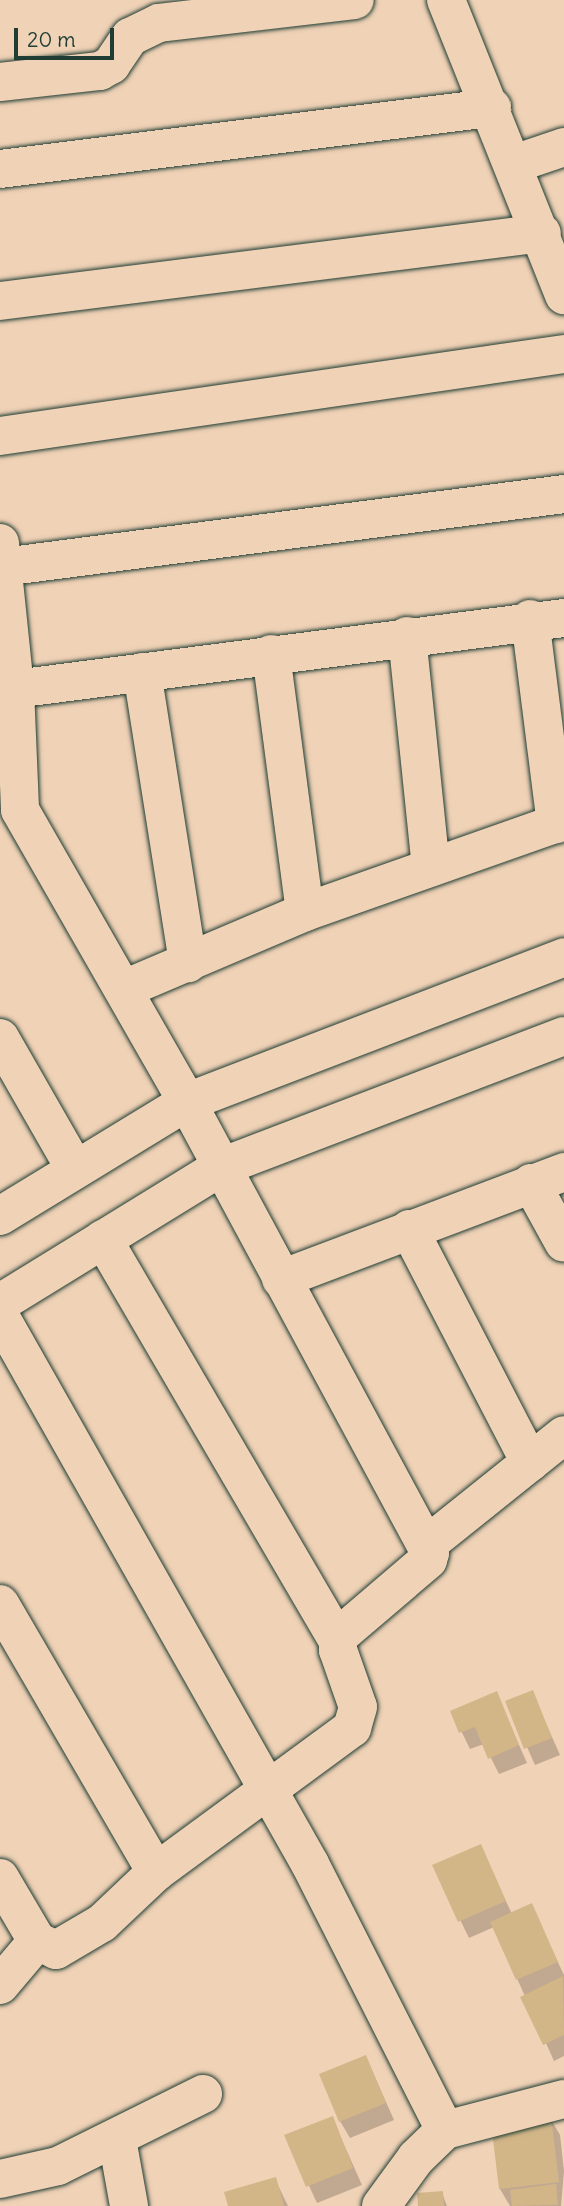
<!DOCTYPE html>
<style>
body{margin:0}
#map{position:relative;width:564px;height:2206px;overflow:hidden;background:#f0d2b6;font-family:Delius,sans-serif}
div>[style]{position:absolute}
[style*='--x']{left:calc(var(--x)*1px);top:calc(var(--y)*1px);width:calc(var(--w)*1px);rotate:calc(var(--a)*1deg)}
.shadow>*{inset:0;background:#0003}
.building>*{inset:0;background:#d3b688}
.roads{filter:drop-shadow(0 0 2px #1f3d34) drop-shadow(0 0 2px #1f3d34)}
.minor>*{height:38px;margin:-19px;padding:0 19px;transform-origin:19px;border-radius:19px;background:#f0d2b6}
span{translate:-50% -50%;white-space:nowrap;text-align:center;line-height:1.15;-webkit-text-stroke:7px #f0d2b6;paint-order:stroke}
.scale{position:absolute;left:14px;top:28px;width:100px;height:32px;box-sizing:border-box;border:4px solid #1f3d34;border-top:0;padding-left:9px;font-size:21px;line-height:24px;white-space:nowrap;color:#1f3d34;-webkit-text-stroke:5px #f0d2b6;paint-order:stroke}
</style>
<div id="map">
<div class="shadow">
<div style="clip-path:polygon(532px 1692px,560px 1755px,535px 1765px,507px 1702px)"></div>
<div style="clip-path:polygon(496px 1693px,527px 1763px,499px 1774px,484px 1744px,470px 1749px,452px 1712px)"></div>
<div style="clip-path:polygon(480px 1846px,512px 1914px,531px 1906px,564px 1975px,564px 2056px,554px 2061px,494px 1927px,469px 1938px,434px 1866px)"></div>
<div style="clip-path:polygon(366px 2057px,394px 2120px,350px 2138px,340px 2121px)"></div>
<div style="clip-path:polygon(332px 2118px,362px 2185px,317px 2203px,286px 2136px)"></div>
<div style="clip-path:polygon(550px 2118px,560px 2135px,564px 2171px,561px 2206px,510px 2206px,500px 2189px)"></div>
<div style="clip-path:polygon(275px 2179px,288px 2206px,230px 2206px)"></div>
<div style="clip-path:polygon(442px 2193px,447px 2206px,420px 2206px)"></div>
</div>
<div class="building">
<div style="clip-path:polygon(533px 1690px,552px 1738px,524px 1749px,505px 1701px)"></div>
<div style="clip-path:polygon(497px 1691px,519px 1745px,488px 1759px,475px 1727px,459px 1733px,450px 1711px)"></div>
<div style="clip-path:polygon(481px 1844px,506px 1901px,458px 1922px,432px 1865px)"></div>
<div style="clip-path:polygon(532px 1903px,558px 1962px,516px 1980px,490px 1922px)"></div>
<div style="clip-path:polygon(563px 1976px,564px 2035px,543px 2045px,520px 1997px)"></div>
<div style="clip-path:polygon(366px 2055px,386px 2103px,339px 2122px,319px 2074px)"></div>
<div style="clip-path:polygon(333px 2116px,353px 2168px,306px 2187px,284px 2135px)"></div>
<div style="clip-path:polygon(551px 2116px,559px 2182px,499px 2189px,491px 2123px)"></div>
<div style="clip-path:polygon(276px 2177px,284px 2206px,228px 2206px,224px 2192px)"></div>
<div style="clip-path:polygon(556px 2184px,558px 2205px,512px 2206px,510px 2190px)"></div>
<div style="clip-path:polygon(443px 2191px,444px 2206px,418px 2206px,417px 2193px)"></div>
</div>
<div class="roads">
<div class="minor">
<div style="--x:446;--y:0;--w:318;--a:68.2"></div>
<div style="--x:0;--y:82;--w:101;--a:-6.3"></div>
<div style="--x:100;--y:71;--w:13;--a:-29"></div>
<div style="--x:111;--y:65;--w:34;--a:-56"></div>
<div style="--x:130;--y:37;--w:32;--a:-26"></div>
<div style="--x:159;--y:23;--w:197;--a:-6.7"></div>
<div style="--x:514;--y:164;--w:53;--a:-18.8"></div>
<div style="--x:0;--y:169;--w:496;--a:-7.1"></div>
<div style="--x:0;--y:301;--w:546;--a:-7.15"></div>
<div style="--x:0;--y:436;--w:570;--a:-8.27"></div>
<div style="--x:0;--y:543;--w:147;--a:84.1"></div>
<div style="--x:15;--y:689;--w:121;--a:87.6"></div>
<div style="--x:20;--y:810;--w:336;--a:60.2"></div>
<div style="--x:187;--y:1102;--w:512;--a:61.68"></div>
<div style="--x:430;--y:1553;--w:7;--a:106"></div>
<div style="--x:428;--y:1560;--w:118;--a:139.5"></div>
<div style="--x:338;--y:1637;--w:13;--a:90"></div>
<div style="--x:338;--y:1650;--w:60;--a:70.7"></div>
<div style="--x:358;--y:1707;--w:22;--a:106"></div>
<div style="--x:352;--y:1728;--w:243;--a:143.7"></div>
<div style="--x:156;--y:1872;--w:310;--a:-120.2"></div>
<div style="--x:3;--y:567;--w:566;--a:-7.41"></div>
<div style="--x:530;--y:619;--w:207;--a:82.8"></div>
<div style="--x:407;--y:636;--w:232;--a:84.1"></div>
<div style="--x:271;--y:654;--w:260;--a:82.5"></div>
<div style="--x:142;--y:672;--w:295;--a:81"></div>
<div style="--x:15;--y:689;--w:554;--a:-7.37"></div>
<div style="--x:124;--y:989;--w:197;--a:-23"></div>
<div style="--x:305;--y:912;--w:275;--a:-19.4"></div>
<div style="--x:0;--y:1038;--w:151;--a:60.2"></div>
<div style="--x:531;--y:1183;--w:68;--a:61.2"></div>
<div style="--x:0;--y:1216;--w:219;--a:-31.4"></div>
<div style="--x:187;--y:1102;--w:404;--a:-21"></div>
<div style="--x:409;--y:1229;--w:263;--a:62.6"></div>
<div style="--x:103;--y:1239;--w:464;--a:59.7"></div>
<div style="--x:281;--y:1279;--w:303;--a:-20.7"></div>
<div style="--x:0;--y:1303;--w:259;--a:-31.6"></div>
<div style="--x:221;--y:1167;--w:367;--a:-20.9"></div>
<div style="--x:0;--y:1316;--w:630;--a:60.5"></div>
<div style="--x:310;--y:1864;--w:298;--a:63.1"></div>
<div style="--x:428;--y:1544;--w:174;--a:-38.7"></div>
<div style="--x:0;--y:1878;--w:73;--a:59.6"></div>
<div style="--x:37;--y:1941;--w:21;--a:25"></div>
<div style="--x:56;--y:1950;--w:53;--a:-30.4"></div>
<div style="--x:102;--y:1923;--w:74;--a:-43.4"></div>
<div style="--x:0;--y:1985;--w:57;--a:-49.9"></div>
<div style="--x:117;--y:2139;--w:68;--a:79.8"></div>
<div style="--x:0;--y:2179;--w:59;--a:-12.6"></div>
<div style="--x:58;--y:2166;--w:162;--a:-26.4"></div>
<div style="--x:381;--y:2206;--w:59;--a:-53.9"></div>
<div style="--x:416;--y:2158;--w:40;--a:-44"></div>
<div style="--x:445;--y:2130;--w:123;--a:-14.6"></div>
</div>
</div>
<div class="scale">20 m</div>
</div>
